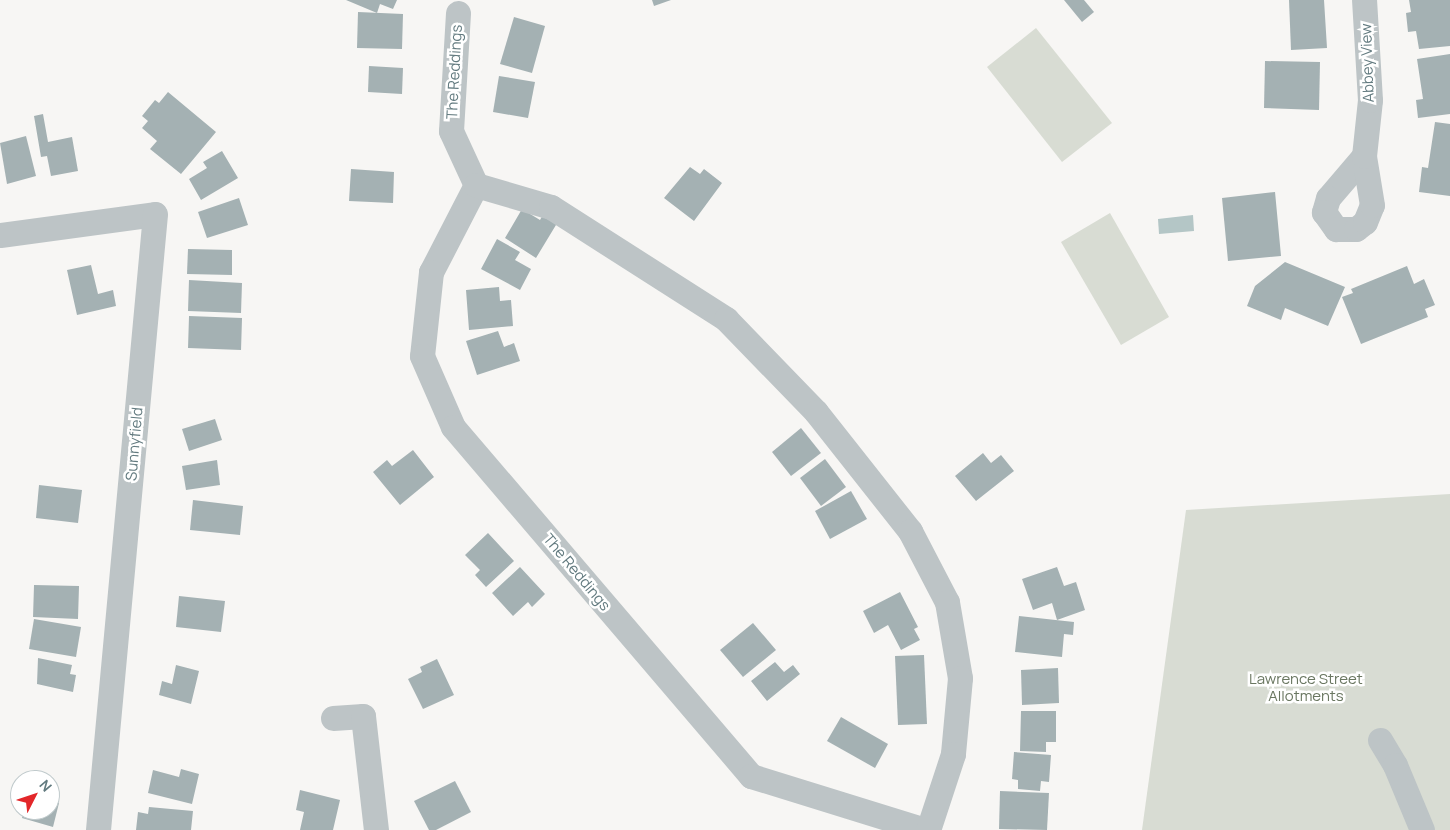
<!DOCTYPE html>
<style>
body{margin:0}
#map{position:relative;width:1450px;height:830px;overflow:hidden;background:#f7f6f4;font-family:Manrope,sans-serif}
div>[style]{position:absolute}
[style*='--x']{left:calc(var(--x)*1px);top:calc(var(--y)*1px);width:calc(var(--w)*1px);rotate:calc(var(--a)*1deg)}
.green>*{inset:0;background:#d8dcd3}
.water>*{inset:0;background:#b4c6c6}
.building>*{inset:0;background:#a4b1b3}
.minor>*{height:25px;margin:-12.5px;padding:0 12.5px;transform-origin:12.5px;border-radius:12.5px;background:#bdc4c6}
span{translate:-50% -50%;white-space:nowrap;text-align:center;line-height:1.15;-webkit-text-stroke:5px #fff;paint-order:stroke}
.street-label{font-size:15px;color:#627a7f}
.park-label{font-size:15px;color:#6a7761}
.north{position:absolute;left:10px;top:770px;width:50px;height:50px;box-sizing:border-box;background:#fff;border:1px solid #c0cacc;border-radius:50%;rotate:49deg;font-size:14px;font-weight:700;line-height:20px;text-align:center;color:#627a7f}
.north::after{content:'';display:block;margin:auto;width:18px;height:22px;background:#e3272a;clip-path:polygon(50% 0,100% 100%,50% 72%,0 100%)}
</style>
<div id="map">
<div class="green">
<div style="clip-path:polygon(1036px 28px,1112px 123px,1062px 162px,987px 67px)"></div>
<div style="clip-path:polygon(1110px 213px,1169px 317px,1121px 345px,1061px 242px)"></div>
<div style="clip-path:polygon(1450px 494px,1450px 830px,1142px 830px,1186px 510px)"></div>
</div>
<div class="water">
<div style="clip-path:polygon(1193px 215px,1194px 231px,1159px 234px,1158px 219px)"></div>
</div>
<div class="building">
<div style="clip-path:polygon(346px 0,397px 0,393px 9px,380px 4px,377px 13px)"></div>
<div style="clip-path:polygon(652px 0,671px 0,654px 6px)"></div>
<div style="clip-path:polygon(1064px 0,1084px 0,1094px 12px,1082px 22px)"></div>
<div style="clip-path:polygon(1289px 0,1324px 0,1327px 48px,1291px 50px)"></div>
<div style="clip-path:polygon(1409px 0,1450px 0,1450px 46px,1419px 49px,1416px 31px,1408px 32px,1406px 13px,1411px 12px)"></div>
<div style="clip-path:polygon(358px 12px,403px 14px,402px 49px,357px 48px)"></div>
<div style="clip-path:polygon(514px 17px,545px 26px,532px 73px,500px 64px)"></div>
<div style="clip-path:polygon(1450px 54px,1450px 114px,1418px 118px,1416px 100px,1423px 99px,1417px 59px)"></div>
<div style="clip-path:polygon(1265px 61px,1320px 62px,1319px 110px,1264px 108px)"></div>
<div style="clip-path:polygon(369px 66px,403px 68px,402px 94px,368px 92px)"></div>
<div style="clip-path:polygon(499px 76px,535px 82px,528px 118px,493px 112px)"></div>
<div style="clip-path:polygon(168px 92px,216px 132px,181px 174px,150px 149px,157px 141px,142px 128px,148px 121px,142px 116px,155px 100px,159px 103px)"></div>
<div style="clip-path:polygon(43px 114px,48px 142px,72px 137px,78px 171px,51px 176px,47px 156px,41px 157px,34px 116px)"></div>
<div style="clip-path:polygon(1435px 122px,1450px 124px,1450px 196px,1419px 192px,1422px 167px,1428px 168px)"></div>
<div style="clip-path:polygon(26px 136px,36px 176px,7px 184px,0 143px)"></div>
<div style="clip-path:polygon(222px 151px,238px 178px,201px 200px,189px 179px,207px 168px,203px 162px)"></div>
<div style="clip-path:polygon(690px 167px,700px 174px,704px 169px,722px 183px,694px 221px,664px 198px)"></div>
<div style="clip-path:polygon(351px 169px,394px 172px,393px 203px,349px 201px)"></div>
<div style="clip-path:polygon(1275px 192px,1281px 256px,1228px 261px,1222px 198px)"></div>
<div style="clip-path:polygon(239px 198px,248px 225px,207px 238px,198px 212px)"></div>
<div style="clip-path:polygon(522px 209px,540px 220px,545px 211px,559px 220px,536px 258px,505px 238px)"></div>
<div style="clip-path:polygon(497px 239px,520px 252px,515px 260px,531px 269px,520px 290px,481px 269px)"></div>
<div style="clip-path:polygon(188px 249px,232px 250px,232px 275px,187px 274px)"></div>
<div style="clip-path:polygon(1285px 262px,1345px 287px,1328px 326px,1285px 308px,1281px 320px,1247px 306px,1255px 286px)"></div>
<div style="clip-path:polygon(91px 265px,98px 294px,113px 290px,116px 306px,77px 315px,67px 270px)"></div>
<div style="clip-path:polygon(1407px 266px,1414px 284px,1424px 279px,1435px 305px,1425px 309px,1428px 317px,1361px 344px,1342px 297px,1353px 293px,1351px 289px)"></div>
<div style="clip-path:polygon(189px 280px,242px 283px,241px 313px,188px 311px)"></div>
<div style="clip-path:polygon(499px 287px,500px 301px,511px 300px,513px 326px,469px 330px,466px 290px)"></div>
<div style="clip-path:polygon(189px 316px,242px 318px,241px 350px,188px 348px)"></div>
<div style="clip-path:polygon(498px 331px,504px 347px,514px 343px,520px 361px,477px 375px,466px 341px)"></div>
<div style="clip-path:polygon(215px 419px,222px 440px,189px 451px,182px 429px)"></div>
<div style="clip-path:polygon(801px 428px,821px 453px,791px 476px,772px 452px)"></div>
<div style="clip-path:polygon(413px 450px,434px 477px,400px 505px,373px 472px,387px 460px,392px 466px)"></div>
<div style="clip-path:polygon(983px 453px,991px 463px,1001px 455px,1014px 471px,976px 501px,955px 476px)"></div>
<div style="clip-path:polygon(825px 459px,846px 487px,821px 506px,800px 478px)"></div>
<div style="clip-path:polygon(217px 460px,220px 485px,186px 490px,182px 466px)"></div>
<div style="clip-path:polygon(39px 485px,82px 490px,78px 523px,36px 518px)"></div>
<div style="clip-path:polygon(851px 491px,867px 519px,830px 539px,815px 511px)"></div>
<div style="clip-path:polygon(193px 500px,243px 506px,240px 535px,190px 530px)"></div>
<div style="clip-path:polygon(488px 533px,514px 561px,486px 587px,475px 575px,480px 570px,465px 555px)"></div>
<div style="clip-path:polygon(520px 567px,545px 594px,532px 607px,528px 602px,513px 616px,492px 593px)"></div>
<div style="clip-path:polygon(1057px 567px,1064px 586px,1076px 582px,1085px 610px,1057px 620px,1052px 603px,1033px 610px,1022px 579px)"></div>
<div style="clip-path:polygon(34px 585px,79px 586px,78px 619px,33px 617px)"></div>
<div style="clip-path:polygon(900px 592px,918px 627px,914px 629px,920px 640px,901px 650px,888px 625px,874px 633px,863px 611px)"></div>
<div style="clip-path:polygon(179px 596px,225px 601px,221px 632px,176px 627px)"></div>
<div style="clip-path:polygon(1019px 616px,1074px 622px,1073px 635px,1064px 634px,1062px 657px,1015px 652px)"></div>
<div style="clip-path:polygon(34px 619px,81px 627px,76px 657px,29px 649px)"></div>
<div style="clip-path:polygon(753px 623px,776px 650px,743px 677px,720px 650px)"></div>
<div style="clip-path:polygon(924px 655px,927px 724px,898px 725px,895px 656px)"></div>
<div style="clip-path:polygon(38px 658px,72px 665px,70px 674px,76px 675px,73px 692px,37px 684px)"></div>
<div style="clip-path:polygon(437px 659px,454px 695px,423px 709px,408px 679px,422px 672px,420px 667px)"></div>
<div style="clip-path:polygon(775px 662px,784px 672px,793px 665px,800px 674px,767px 701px,751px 681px)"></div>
<div style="clip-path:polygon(176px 665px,199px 671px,191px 704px,159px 695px,162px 681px,172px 684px)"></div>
<div style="clip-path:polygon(1058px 668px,1059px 703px,1022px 705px,1021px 670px)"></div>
<div style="clip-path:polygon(1021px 711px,1056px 711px,1056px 742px,1046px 742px,1046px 752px,1020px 751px)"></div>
<div style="clip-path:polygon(841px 717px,888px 744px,875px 768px,827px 741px)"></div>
<div style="clip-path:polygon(1014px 752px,1051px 755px,1049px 782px,1041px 781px,1040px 791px,1018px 789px,1018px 780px,1012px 779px)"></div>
<div style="clip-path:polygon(181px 769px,199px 774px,192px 804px,148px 793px,153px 770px,179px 777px)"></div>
<div style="clip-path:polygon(455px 781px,471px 812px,436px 830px,429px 830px,414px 801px)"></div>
<div style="clip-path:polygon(300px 790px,340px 800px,333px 830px,300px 830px,304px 812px,296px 810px)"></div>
<div style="clip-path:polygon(1000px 791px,1049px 793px,1047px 830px,999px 829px)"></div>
<div style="clip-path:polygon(50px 801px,59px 803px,53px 827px,22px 818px,24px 810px,50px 810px)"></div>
<div style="clip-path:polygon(149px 807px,193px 811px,191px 830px,136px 830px,138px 812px,148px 814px)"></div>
</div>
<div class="minor">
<div style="--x:458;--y:13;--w:118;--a:93.4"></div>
<div style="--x:451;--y:131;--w:60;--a:65.2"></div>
<div style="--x:476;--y:185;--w:98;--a:117.3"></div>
<div style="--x:431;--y:272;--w:84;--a:96.1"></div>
<div style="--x:422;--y:356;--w:77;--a:66.4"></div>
<div style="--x:453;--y:427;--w:459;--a:49.5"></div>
<div style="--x:751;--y:776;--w:182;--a:17.2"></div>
<div style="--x:1364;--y:156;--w:55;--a:130.6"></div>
<div style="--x:1328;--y:198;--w:15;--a:106"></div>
<div style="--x:1324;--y:212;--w:21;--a:55"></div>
<div style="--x:1336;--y:229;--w:20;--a:0"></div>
<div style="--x:1356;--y:229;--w:11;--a:-38"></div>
<div style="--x:1365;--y:222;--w:18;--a:-68"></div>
<div style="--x:1372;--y:205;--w:50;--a:-99.3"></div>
<div style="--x:1364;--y:156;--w:56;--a:-83.9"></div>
<div style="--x:1370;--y:100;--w:100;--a:-93.4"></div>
<div style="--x:476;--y:185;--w:78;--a:16.3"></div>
<div style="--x:551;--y:207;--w:208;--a:32.6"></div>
<div style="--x:726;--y:319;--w:129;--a:45.9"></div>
<div style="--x:816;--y:412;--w:152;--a:51.7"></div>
<div style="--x:910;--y:531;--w:80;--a:62.5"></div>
<div style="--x:947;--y:602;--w:77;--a:80.3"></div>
<div style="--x:960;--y:678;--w:76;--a:95.3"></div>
<div style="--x:953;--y:754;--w:80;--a:108.2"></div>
<div style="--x:0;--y:235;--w:156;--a:-7.7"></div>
<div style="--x:155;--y:214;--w:619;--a:95.29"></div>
<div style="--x:333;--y:718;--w:30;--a:-4"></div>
<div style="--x:363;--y:716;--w:115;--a:83.5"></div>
<div style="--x:1380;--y:740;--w:29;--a:59"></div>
<div style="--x:1395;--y:765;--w:70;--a:67.4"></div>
</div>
<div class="street-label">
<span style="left:1367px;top:63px;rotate:-92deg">Abbey View</span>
<span style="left:454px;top:72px;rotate:-87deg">The Reddings</span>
<span style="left:134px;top:444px;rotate:-85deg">Sunnyfield</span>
<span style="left:577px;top:572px;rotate:50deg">The Reddings</span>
</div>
<div class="park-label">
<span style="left:1306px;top:687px">Lawrence Street<br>Allotments</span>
</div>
<div class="north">N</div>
</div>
